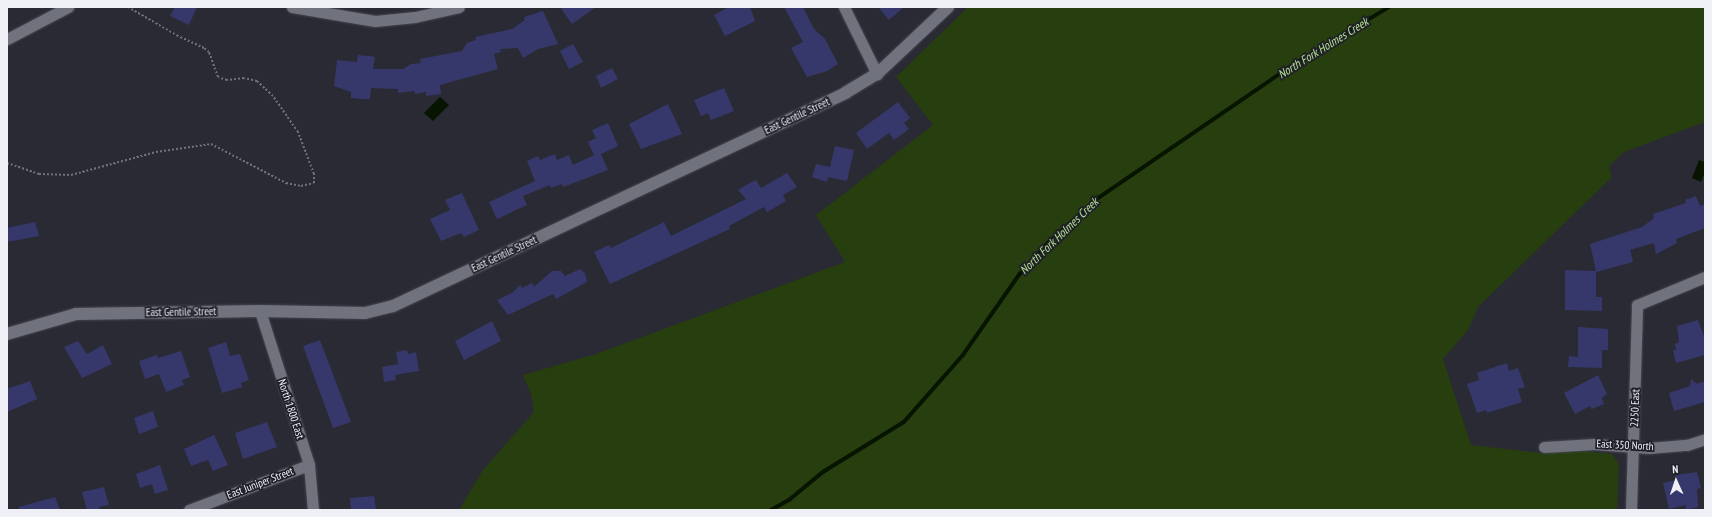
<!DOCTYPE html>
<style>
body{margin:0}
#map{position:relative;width:1712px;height:517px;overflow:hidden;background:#292a33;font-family:"PT Sans Narrow",sans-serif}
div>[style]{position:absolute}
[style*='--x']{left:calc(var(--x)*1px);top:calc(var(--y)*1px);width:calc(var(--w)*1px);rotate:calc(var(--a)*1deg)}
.green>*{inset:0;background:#273e0e}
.water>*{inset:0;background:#071400}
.stream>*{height:3.5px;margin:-1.75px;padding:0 1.75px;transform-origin:1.75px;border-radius:1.75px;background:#071400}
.building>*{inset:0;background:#36386b}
.path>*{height:2px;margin-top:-1px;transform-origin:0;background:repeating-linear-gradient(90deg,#707179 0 2px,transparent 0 4px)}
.roads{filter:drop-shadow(0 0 1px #464750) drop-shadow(0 0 1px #464750)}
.street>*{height:11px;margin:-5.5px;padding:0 5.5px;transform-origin:5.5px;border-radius:5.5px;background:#70727d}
.secondary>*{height:12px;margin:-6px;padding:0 6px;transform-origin:6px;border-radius:6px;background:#70727d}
span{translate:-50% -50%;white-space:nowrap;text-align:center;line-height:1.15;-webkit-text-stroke:3.5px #1f2029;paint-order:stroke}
.street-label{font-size:11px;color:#eff0f6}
.water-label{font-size:12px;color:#b5e08f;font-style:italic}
.frame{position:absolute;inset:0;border:8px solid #eff0f6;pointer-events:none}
.north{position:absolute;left:1656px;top:461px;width:40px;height:40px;-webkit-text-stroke:3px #1f2029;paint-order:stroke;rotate:357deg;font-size:11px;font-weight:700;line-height:16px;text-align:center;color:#eff0f6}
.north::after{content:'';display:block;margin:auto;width:14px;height:18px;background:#eff0f6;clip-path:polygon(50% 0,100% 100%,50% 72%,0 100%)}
</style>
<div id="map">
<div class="green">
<div style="clip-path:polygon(968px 7px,1705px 7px,1705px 122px,1624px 152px,1609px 166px,1612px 177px,1478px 307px,1468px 330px,1443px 359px,1471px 445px,1541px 453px,1571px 450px,1612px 454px,1619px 464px,1617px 510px,459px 510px,483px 470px,534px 412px,531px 394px,523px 375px,596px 354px,845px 262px,816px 215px,933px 125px,896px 77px)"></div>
</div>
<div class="water">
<div style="clip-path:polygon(440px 97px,449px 105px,433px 121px,424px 113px)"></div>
<div style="clip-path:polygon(1699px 160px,1705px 162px,1705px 172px,1701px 182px,1692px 178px)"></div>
</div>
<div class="stream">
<div style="--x:771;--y:510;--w:21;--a:-29"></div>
<div style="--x:789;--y:500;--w:44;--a:-39.5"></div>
<div style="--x:823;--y:472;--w:95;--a:-31.7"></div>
<div style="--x:904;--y:422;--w:89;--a:-48.6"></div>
<div style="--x:963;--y:355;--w:98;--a:-55"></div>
<div style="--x:1019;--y:275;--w:43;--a:-47.8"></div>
<div style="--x:1048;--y:243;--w:66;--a:-41.9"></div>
<div style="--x:1097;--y:199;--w:234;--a:-34.4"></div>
<div style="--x:1290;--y:67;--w:116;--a:-31.2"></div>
</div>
<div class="building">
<div style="clip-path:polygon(175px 7px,197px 7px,189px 25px,170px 16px)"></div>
<div style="clip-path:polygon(560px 7px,596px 7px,572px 24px)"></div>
<div style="clip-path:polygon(729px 7px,750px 7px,755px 21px,725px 36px,714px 15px)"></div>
<div style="clip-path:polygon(784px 7px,803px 7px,814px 29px,825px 39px,838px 64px,827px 71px,807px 77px,791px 48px,803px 42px)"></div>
<div style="clip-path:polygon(878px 7px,904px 7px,889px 20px)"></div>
<div style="clip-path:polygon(543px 11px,558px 44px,538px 49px,523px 58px,518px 48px,500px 49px,501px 52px,494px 54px,498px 69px,440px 85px,441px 94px,426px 96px,426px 92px,415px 94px,414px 91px,398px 93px,398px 89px,371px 88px,370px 99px,362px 99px,351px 98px,351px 92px,334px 86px,337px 60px,357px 62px,358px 55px,369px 56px,375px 57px,373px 69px,403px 69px,411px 64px,421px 63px,420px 59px,462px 51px,467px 43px,476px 40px,475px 37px,512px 29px,525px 20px,524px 17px)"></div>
<div style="clip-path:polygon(573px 44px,583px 62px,569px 69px,560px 51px)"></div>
<div style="clip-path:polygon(612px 68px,618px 79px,601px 88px,596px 76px)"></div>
<div style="clip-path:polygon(724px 88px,734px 111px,711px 120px,708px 113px,701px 116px,694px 100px)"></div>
<div style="clip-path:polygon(898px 102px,910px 118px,904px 123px,909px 129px,894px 140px,889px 133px,867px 149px,856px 133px)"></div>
<div style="clip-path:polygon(668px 104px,682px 134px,641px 149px,629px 124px)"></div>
<div style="clip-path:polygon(608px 123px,618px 146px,601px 154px,608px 170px,563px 187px,562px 184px,551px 188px,550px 185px,523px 196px,527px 205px,497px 219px,489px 202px,535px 181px,527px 161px,538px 156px,540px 160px,555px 154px,557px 160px,569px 155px,573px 165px,594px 155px,588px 142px,596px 138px,592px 130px)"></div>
<div style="clip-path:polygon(835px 146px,854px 150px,847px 181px,828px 177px,827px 182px,812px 177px,816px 164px,830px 167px)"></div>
<div style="clip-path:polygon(787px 173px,797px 187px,783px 195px,786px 201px,767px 212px,764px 207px,729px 226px,730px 229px,610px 284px,594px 252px,609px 245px,611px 248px,664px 222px,671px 236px,746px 199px,738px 190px,748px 184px,756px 180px,761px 188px)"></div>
<div style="clip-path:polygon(462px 193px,479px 230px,464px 237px,461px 233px,441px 241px,430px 219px,450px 210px,445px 200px)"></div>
<div style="clip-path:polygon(1696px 196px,1700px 206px,1705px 204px,1705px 228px,1676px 239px,1677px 243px,1656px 254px,1654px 243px,1630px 250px,1633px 262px,1596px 272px,1596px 297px,1602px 297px,1602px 311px,1565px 310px,1565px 270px,1596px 271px,1590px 244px,1642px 227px,1654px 218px,1653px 214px,1686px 203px,1685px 200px)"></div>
<div style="clip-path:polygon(35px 222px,39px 236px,7px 242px,7px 228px)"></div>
<div style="clip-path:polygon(580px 269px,585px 273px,587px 282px,556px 299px,553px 294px,508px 315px,497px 300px,512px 293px,520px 285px,522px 288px,532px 283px,534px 287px,552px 271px,561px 271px,565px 276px)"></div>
<div style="clip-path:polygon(1698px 320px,1705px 339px,1705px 355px,1676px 363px,1673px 350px,1676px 350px,1675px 344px,1679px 342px,1677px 326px)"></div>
<div style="clip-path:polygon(492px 321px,501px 341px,464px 360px,455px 341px)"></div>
<div style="clip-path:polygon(1578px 327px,1608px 329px,1608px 350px,1602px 350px,1602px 368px,1568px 367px,1569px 356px,1578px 357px)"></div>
<div style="clip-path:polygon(320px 340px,351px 422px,333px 428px,303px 346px)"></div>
<div style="clip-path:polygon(78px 341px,87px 354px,103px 345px,112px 364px,82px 378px,64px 347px)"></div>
<div style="clip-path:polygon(226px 342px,230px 356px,240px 354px,249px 380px,241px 383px,242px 387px,222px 393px,208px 348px)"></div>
<div style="clip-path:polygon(407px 350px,408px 354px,416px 352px,419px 371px,395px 375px,396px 380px,384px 382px,382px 367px,398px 364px,396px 352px)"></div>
<div style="clip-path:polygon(181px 351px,190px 377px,182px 380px,184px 385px,166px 392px,159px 374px,145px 379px,139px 361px,157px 355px,158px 358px)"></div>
<div style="clip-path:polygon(1507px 363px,1509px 371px,1518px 368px,1525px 387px,1518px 389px,1522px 402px,1487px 413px,1486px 410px,1477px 413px,1467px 384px,1479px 380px,1477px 373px)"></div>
<div style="clip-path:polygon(1598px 375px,1607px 394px,1602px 398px,1604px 404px,1592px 409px,1590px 406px,1575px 414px,1564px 393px)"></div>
<div style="clip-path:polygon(1691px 379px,1697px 384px,1705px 381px,1705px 402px,1674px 411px,1669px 393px,1690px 386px)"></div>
<div style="clip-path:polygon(30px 381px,37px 399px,7px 412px,7px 389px)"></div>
<div style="clip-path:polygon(153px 411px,158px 427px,139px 434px,134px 418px)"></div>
<div style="clip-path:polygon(267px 422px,277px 447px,243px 459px,235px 433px)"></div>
<div style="clip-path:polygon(214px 435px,228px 465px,213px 471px,208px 460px,191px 466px,184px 449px)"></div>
<div style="clip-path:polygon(160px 465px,168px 490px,155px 494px,152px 484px,140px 488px,136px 474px)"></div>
<div style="clip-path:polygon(1697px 472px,1701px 488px,1697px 489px,1698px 507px,1686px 510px,1686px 505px,1669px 509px,1663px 483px,1676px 480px,1676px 475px)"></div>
<div style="clip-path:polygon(104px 487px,109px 505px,99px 507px,100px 510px,87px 510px,82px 492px)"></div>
<div style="clip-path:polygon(374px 496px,376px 510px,351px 510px,350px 498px)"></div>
<div style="clip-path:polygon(55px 497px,60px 510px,19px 510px,19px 507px)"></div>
</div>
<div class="path">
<div style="--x:7;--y:163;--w:34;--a:19"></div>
<div style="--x:39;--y:174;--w:32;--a:2"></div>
<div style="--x:71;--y:175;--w:88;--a:-15.1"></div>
<div style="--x:156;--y:152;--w:56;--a:-8.3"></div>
<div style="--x:211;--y:144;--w:85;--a:27.5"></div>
<div style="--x:286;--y:183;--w:15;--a:11"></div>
<div style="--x:301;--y:186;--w:13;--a:-13"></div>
<div style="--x:314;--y:183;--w:9;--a:-90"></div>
<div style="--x:314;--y:174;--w:45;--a:-110.9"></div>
<div style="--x:298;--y:132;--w:44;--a:-124.8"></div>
<div style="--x:273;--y:96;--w:22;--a:-137"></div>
<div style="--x:257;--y:81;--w:13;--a:-167"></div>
<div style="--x:244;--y:78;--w:17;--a:173"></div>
<div style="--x:227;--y:80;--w:9;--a:-162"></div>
<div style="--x:218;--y:77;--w:27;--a:-110"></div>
<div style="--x:209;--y:52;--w:6;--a:-141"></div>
<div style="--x:204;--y:48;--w:29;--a:-155"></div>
<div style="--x:178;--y:36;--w:58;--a:-149.9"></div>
</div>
<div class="roads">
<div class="street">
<div style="--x:292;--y:7;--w:84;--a:9.6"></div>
<div style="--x:375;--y:21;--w:40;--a:-5.7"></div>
<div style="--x:415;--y:17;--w:45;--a:-12.8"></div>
<div style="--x:844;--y:7;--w:75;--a:63.8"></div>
<div style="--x:7;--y:39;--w:69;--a:-27.7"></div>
<div style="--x:260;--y:311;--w:162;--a:72.3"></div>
<div style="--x:309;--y:465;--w:45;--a:84.9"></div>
<div style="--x:1544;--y:447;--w:50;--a:-3.4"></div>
<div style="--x:1594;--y:444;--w:55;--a:4.2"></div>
<div style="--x:1649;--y:448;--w:38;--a:-5"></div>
<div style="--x:1687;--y:445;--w:19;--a:-18"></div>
<div style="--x:189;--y:510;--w:128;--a:-20.6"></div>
<div style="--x:1631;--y:510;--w:205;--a:-88.3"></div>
<div style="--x:1637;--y:305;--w:74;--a:-22.4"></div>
</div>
<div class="secondary">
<div style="--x:7;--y:334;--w:72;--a:-16.2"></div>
<div style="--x:76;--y:314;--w:184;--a:-0.9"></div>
<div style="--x:260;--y:311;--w:105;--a:1.1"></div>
<div style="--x:365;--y:313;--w:29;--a:-14"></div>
<div style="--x:393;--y:306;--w:500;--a:-25.2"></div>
<div style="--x:845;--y:93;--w:37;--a:-31"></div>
<div style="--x:877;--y:74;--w:98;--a:-43.3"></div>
</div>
</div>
<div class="street-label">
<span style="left:797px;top:116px;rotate:-25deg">East Gentile Street</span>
<span style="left:504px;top:254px;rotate:-25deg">East Gentile Street</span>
<span style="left:181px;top:312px;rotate:-1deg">East Gentile Street</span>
<span style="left:1635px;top:408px;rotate:-88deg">2250 East</span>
<span style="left:291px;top:409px;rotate:72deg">North 1800 East</span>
<span style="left:1625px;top:445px;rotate:3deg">East 350 North</span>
<span style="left:260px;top:483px;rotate:-21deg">East Juniper Street</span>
</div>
<div class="water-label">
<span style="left:1323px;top:48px;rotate:-32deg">North Fork Holmes Creek</span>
<span style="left:1059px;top:236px;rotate:-44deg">North Fork Holmes Creek</span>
</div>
<div class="frame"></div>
<div class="north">N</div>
</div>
